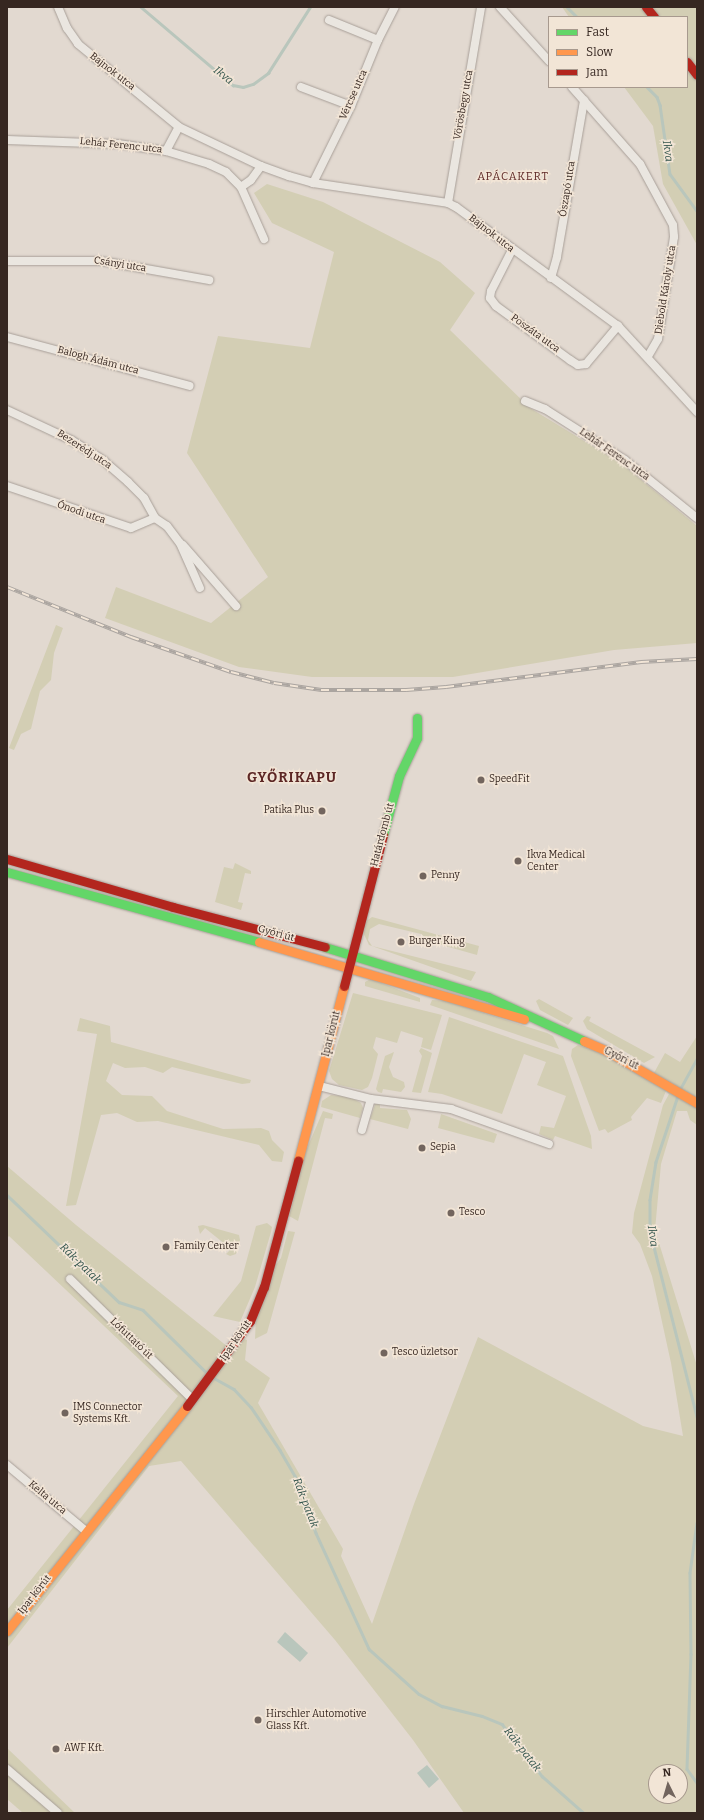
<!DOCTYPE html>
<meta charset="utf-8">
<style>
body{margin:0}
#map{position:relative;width:704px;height:1820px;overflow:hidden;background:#e2d9d0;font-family:Bitter,serif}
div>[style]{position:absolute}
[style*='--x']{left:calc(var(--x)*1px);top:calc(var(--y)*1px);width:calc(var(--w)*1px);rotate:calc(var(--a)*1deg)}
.green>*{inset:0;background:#d3ceb4}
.water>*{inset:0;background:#b9c6bc}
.stream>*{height:2.5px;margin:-1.25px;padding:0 1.25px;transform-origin:1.25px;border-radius:1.25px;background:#b9c6bc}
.roads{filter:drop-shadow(0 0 1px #a89f98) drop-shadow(0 0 1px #a89f98)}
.street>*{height:8px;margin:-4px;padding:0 4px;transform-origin:4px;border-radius:4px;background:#eae6e0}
.fast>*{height:9px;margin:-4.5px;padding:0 4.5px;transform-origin:4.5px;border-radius:4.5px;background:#63d668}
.slow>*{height:9px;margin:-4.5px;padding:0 4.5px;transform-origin:4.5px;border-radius:4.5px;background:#ff974d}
.jam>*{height:9px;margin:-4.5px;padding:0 4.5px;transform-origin:4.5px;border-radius:4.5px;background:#b3261e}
.rail>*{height:4px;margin-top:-2px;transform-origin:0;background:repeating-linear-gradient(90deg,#f2e5d6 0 8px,#aba5a0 0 16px);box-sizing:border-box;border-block:1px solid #aba5a0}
.dots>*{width:11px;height:11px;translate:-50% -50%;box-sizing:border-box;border:2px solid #f2e5d6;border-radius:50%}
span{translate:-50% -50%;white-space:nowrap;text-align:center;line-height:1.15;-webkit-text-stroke:3px #f2e5d6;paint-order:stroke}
.street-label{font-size:10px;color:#362721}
.poi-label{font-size:10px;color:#362721}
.left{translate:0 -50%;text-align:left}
.right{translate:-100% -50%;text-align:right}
.water-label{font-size:11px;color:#32544c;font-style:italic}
.neighbourhood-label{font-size:11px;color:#5d2725;letter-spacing:1px}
.district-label{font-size:14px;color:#5d2725;font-weight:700;letter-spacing:1px}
.frame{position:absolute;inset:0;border:8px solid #362721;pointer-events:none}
.legend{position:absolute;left:548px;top:16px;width:140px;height:72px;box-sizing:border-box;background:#f2e5d6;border:1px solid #a7998e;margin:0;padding:5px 7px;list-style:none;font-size:12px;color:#362721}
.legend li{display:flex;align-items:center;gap:8px;height:20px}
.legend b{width:20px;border:1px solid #a7998e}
.north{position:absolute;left:648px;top:1764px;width:40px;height:40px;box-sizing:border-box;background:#f2e5d6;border:1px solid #a7998e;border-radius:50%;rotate:355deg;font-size:11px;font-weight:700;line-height:16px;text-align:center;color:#362721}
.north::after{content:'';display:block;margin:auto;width:14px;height:18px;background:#72655e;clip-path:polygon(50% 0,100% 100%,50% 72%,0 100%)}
</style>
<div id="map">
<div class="green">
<div style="clip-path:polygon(562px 7px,697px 8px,697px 245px,663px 184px,653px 126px,624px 87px,687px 87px,687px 17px,569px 17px)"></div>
<div style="clip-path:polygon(267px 184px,323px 202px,440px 262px,475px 293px,450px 330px,530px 408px,622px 464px,697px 526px,697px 643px,614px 650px,453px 677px,312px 677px,239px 667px,105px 618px,116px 587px,211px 623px,268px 577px,187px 453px,218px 336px,310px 348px,334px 252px,272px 223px,254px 193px)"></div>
<div style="clip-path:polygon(56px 625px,63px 628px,54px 653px,51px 680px,40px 691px,31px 729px,21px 734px,14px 750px,9px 748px)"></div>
<div style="clip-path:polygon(235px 863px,251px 871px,251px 874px,245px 873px,238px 902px,243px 903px,241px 910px,215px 902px,224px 867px,233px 869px)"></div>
<div style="clip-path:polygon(372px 917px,479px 946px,477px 955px,431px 942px,421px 934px,379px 924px,370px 929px,368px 940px,372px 946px,476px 972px,471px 981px,369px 945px,363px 932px,365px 922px)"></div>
<div style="clip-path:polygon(371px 979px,420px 998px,420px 1002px,365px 986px,365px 982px)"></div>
<div style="clip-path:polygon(353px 993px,442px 1015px,431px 1050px,421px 1047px,423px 1038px,401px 1031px,397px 1043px,376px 1037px,373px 1048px,378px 1054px,372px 1078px,368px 1087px,362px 1090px,339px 1085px,332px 1079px,329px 1071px)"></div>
<div style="clip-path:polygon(539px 999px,573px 1018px,568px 1025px,540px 1010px,536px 1001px)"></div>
<div style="clip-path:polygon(432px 1000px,446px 1001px,547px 1033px,553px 1036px,559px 1049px,430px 1005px)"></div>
<div style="clip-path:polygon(587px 1016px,591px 1017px,589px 1021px,655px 1057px,644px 1063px,587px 1029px,583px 1021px)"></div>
<div style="clip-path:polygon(449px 1017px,563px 1056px,591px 1136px,592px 1149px,555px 1136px,553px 1140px,539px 1134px,541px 1126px,554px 1128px,566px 1096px,537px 1085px,546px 1062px,524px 1054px,502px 1114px,442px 1094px,428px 1092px)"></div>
<div style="clip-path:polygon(80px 1018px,110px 1026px,111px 1042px,251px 1080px,250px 1083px,242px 1084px,172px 1067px,163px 1073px,145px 1067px,125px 1068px,113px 1063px,106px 1081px,122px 1095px,152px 1096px,167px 1111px,223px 1129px,261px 1128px,269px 1131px,272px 1140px,284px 1152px,282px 1162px,272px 1161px,259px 1145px,158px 1121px,137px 1122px,117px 1113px,101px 1115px,76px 1205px,66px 1206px,97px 1034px,77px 1031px)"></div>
<div style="clip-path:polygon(evenodd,697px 1036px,697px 1125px,690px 1120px,687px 1111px,677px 1111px,661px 1164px,655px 1230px,697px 1366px,697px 1813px,464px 1813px,413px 1740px,335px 1640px,181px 1461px,149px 1466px,7px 1648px,7px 1610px,178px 1396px,9px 1236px,7px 1238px,7px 1166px,76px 1225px,233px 1351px,244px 1339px,247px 1340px,245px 1360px,270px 1378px,258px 1403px,343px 1549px,341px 1556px,372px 1624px,414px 1504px,478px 1337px,643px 1426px,683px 1436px,671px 1363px,652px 1276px,640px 1244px,632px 1233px,634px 1213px,663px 1105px,669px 1094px,666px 1091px,661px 1103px,647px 1098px,631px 1117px,632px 1120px,608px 1133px,605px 1129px,599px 1131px,571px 1056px,572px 1049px,578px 1045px,598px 1052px,650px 1080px,665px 1053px,680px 1062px,697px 1036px,656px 1772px,680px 1772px,680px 1796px,656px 1796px,656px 1772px)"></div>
<div style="clip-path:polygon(421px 1048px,432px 1053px,421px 1093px,412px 1092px,422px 1056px,419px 1051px)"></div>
<div style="clip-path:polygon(394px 1052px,389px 1067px,393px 1077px,404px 1082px,405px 1087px,401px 1092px,383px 1089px,382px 1093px,378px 1092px,376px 1089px,385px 1056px)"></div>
<div style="clip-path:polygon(331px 1095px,350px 1097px,361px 1103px,363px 1108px,360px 1118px,321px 1107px,322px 1101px)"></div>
<div style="clip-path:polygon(376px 1102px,380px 1103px,380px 1108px,407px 1110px,411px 1119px,408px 1129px,370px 1119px)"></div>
<div style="clip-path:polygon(323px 1111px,333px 1114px,332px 1119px,325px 1118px,298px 1221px,289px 1216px,305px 1153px)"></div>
<div style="clip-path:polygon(441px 1114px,497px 1134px,494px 1143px,438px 1128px)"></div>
<div style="clip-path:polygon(267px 1223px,272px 1227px,271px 1232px,255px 1287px,240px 1322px,213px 1316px,241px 1281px,256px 1226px)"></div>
<div style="clip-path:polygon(203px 1225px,239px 1235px,240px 1240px,236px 1254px,230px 1256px,226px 1254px,231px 1249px,205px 1228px,200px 1234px,198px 1226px)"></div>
<div style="clip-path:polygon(288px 1231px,295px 1232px,267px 1333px,255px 1339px,256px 1316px,275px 1266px,281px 1258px)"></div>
<div style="clip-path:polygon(7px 1748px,75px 1813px,23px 1813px,7px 1799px)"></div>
</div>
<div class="water">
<div style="clip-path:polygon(285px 1632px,308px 1653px,300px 1662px,277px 1642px)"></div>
<div style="clip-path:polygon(427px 1765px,439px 1779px,429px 1788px,417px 1773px)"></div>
</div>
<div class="stream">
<div style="--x:141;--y:7;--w:121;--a:40.3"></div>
<div style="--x:233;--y:85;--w:10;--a:11"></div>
<div style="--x:243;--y:87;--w:10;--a:-17"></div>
<div style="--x:253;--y:84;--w:19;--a:-36"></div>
<div style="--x:268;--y:73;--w:78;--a:-57.5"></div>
<div style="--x:567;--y:7;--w:14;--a:45"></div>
<div style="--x:647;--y:87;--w:14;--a:45"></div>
<div style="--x:657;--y:97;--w:9;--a:69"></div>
<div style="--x:660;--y:105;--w:70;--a:81.8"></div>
<div style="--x:670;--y:174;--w:46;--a:53.9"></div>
<div style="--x:680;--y:1089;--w:35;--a:-61"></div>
<div style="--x:678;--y:1096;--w:70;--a:108.4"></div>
<div style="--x:656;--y:1162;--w:38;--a:99"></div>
<div style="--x:650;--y:1200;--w:31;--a:90"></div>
<div style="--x:650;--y:1231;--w:192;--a:75.8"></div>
<div style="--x:7;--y:1195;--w:155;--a:43.7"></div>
<div style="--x:119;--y:1302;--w:25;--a:18"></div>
<div style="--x:143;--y:1310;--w:91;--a:44.6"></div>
<div style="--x:214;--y:1378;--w:23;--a:29"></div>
<div style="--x:234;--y:1389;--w:25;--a:47"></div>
<div style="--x:251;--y:1407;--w:52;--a:56"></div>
<div style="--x:280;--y:1450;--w:30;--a:60"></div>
<div style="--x:295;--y:1476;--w:61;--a:69.8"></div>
<div style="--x:316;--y:1533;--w:128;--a:65.4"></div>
<div style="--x:369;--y:1649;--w:67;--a:42"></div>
<div style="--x:419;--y:1694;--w:26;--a:28"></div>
<div style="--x:442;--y:1706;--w:41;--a:14"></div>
<div style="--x:482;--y:1716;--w:22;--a:22"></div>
<div style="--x:502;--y:1724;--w:66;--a:52.4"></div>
<div style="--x:542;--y:1776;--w:56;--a:41.4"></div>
<div style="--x:697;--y:1523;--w:50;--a:98"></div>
<div style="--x:690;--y:1573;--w:81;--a:89.3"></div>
<div style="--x:691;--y:1654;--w:115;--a:92"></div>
<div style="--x:687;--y:1769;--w:17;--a:54"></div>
</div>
<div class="roads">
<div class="street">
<div style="--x:58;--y:7;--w:23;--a:67"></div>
<div style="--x:67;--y:28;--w:19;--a:55"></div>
<div style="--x:78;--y:44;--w:131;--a:39.4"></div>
<div style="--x:179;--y:127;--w:91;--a:25.4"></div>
<div style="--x:261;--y:166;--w:30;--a:20"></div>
<div style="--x:289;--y:176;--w:25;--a:16"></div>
<div style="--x:313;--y:183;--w:136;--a:8.4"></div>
<div style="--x:448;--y:203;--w:9;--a:27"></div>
<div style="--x:456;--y:207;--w:201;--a:36.3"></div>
<div style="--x:618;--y:326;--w:117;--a:47.4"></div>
<div style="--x:500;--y:7;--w:73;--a:47.8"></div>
<div style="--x:329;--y:20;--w:53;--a:22.2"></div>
<div style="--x:301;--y:87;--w:53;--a:20.8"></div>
<div style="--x:572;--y:87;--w:103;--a:48.6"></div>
<div style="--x:640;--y:164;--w:69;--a:61.6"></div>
<div style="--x:673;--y:225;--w:12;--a:85"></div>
<div style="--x:674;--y:237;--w:103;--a:98.9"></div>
<div style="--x:658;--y:339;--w:20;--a:120"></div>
<div style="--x:7;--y:140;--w:111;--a:2.1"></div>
<div style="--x:118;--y:144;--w:49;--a:8.3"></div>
<div style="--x:166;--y:151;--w:45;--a:16.8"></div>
<div style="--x:209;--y:164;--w:19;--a:25"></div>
<div style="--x:226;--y:172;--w:21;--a:45"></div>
<div style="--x:241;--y:187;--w:57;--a:66.1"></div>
<div style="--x:166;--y:151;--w:27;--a:-62"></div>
<div style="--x:313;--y:183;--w:86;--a:-63.7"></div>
<div style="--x:351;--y:106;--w:71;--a:-67.8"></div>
<div style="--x:378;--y:40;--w:37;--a:-63"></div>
<div style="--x:241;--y:187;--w:12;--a:-35"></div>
<div style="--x:251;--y:180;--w:17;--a:-54"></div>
<div style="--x:448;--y:203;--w:199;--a:-80.4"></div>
<div style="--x:512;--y:250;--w:46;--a:117.1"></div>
<div style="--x:491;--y:291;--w:7;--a:98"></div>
<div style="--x:490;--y:298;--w:10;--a:53"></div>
<div style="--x:496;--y:306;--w:92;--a:36.1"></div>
<div style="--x:570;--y:360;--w:9;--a:32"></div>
<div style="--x:578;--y:365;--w:8;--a:-7"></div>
<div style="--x:586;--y:364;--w:50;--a:-49.9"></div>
<div style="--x:7;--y:261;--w:94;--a:0"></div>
<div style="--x:101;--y:261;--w:110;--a:10"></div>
<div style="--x:551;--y:278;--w:22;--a:-74"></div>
<div style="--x:557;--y:257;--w:159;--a:-80.2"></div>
<div style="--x:7;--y:337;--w:189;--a:15"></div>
<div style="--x:525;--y:401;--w:22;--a:22"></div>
<div style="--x:545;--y:409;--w:95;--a:32.5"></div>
<div style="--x:625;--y:460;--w:92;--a:38.9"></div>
<div style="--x:7;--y:410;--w:71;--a:25.1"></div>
<div style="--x:71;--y:440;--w:39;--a:32"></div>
<div style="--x:104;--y:461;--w:32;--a:41"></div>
<div style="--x:128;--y:482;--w:23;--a:45"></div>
<div style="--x:144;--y:498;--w:23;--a:61"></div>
<div style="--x:155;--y:518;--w:14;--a:34"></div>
<div style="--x:167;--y:526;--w:21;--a:53"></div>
<div style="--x:180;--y:543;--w:49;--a:66"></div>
<div style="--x:7;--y:486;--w:131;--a:18.7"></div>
<div style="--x:131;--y:528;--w:26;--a:-23"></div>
<div style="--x:183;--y:545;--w:81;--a:49"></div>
<div style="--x:319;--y:1086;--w:54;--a:14"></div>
<div style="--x:371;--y:1099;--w:81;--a:7.1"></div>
<div style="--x:451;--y:1109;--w:104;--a:19.7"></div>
<div style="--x:362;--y:1130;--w:32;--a:-74"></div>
<div style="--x:70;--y:1279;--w:171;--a:44.5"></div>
<div style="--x:7;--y:1465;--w:103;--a:39.9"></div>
<div style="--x:7;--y:1769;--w:67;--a:40.8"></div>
</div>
<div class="fast">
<div style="--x:383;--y:835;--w:61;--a:-74.8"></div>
<div style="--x:399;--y:776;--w:42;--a:-64.7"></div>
<div style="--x:417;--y:738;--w:20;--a:-90"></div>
<div style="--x:7;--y:872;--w:262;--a:15.5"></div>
<div style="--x:325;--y:947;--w:170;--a:17.1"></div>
<div style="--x:488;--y:997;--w:106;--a:24.6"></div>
</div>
<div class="slow">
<div style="--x:259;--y:942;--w:276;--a:16.2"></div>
<div style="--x:584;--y:1041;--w:25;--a:23"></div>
<div style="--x:607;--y:1051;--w:104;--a:30"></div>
<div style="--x:298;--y:1161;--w:181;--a:-75.3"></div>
<div style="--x:7;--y:1631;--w:288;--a:-51.3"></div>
</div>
<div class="jam">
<div style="--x:646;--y:7;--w:13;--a:51"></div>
<div style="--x:687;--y:62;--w:16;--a:52"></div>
<div style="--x:7;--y:859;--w:173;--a:16.1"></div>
<div style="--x:173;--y:907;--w:157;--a:14.7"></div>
<div style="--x:344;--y:986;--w:156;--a:-75.5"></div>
<div style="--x:187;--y:1406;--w:106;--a:-53.5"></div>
<div style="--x:250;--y:1321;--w:37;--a:-68"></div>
<div style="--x:264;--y:1287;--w:131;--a:-74.9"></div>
</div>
</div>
<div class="rail">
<div style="--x:7;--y:587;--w:134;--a:22"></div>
<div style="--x:131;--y:637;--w:106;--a:19.3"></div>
<div style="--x:231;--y:672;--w:44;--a:14.3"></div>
<div style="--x:274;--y:683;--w:48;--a:8.5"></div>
<div style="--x:321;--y:690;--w:85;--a:0"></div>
<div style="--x:406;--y:690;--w:40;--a:-4.3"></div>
<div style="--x:446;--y:687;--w:197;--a:-7.3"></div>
<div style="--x:641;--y:662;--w:56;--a:-3.1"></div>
</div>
<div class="dots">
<div style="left:481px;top:780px;background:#72655e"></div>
<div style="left:322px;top:811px;background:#72655e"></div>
<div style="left:518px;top:861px;background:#72655e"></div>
<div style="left:423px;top:876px;background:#72655e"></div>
<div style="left:401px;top:942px;background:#72655e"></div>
<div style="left:422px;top:1148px;background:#72655e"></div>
<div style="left:451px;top:1213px;background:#72655e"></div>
<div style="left:166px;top:1247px;background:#72655e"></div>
<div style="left:384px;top:1353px;background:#72655e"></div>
<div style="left:65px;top:1413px;background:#72655e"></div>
<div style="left:258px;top:1720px;background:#72655e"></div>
<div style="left:56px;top:1749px;background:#72655e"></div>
</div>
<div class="street-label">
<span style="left:112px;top:72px;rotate:38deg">Bajnok utca</span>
<span style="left:354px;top:95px;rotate:-66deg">Vércse utca</span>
<span style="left:464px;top:105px;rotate:-80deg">Vörösbegy utca</span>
<span style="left:121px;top:146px;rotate:6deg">Lehár Ferenc utca</span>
<span style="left:568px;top:189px;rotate:-81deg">Őszapó utca</span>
<span style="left:491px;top:234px;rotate:38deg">Bajnok utca</span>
<span style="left:120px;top:265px;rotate:9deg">Csányi utca</span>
<span style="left:666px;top:290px;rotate:-81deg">Diebold Károly utca</span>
<span style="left:535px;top:334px;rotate:36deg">Poszáta utca</span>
<span style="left:98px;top:361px;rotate:15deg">Balogh Ádám utca</span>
<span style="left:84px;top:450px;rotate:33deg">Bezerédj utca</span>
<span style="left:614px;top:455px;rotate:35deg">Lehár Ferenc utca</span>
<span style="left:81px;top:513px;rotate:19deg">Ónodi utca</span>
<span style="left:383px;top:835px;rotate:-75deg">Határdomb út</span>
<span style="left:276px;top:934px;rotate:15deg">Győri út</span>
<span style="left:332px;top:1034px;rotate:-76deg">Ipar körút</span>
<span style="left:621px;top:1059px;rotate:27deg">Győri út</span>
<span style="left:131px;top:1339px;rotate:44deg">Lófuttató út</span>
<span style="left:236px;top:1341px;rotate:-56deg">Ipar körút</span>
<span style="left:47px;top:1498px;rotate:40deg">Kelta utca</span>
<span style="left:35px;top:1595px;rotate:-52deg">Ipar körút</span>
</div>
<div class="poi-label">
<span class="left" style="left:489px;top:780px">SpeedFit</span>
<span class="right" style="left:314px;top:811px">Patika Plus</span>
<span class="left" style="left:527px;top:861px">Ikva Medical<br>Center</span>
<span class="left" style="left:431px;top:876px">Penny</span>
<span class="left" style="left:409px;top:942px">Burger King</span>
<span class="left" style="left:430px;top:1148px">Sepia</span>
<span class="left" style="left:459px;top:1213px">Tesco</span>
<span class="left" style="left:174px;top:1247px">Family Center</span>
<span class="left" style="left:392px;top:1353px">Tesco üzletsor</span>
<span class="left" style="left:73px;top:1413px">IMS Connector<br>Systems Kft.</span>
<span class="left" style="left:266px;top:1720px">Hirschler Automotive<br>Glass Kft.</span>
<span class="left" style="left:64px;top:1749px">AWF Kft.</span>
</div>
<div class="water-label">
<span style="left:223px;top:76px;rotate:38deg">Ikva</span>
<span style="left:667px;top:151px;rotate:82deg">Ikva</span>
<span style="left:652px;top:1236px;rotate:82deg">Ikva</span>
<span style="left:80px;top:1264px;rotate:44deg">Rák-patak</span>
<span style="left:305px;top:1503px;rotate:69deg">Rák-patak</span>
<span style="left:522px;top:1750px;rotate:52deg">Rák-patak</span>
</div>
<div class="neighbourhood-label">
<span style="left:513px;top:177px">APÁCAKERT</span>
</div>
<div class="district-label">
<span style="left:292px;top:778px">GYŐRIKAPU</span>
</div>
<div class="frame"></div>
<ul class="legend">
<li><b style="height:5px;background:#63d668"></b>Fast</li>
<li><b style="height:5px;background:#ff974d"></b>Slow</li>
<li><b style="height:5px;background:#b3261e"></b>Jam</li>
</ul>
<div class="north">N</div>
</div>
